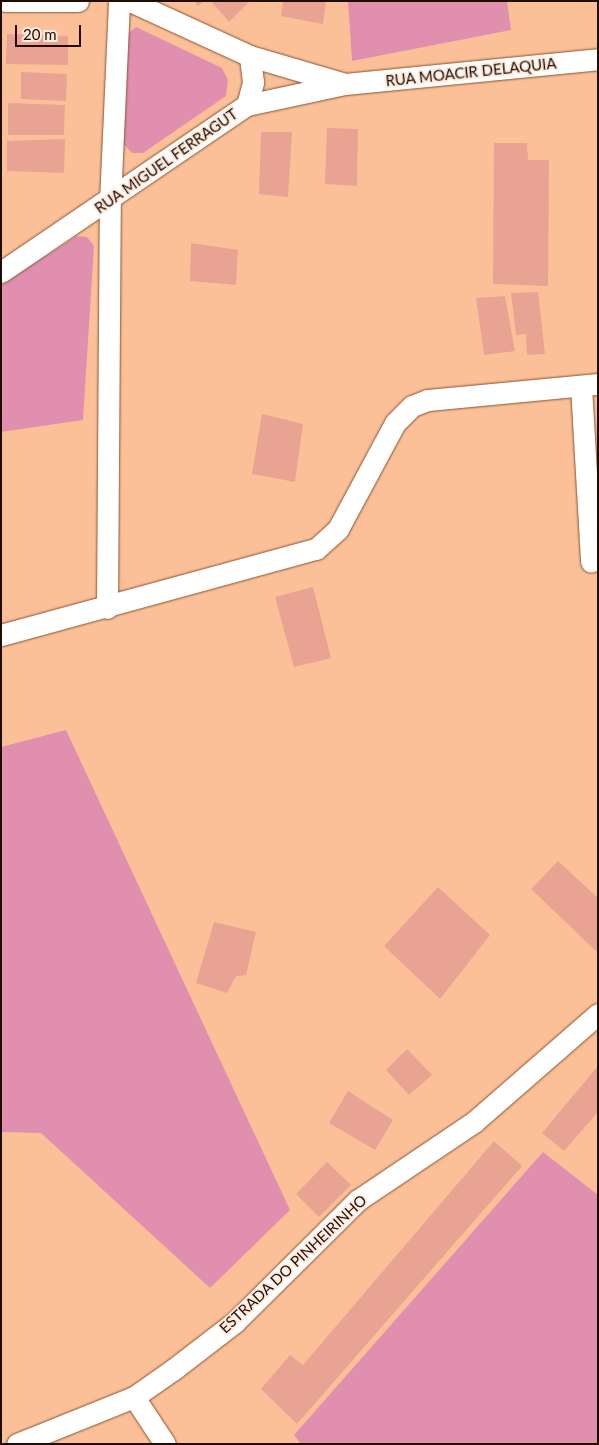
<!DOCTYPE html>
<style>
body{margin:0}
#map{position:relative;width:599px;height:1445px;overflow:hidden;background:#fcc099;font-family:Lato,sans-serif}
div>[style]{position:absolute}
[style*='--x']{left:calc(var(--x)*1px);top:calc(var(--y)*1px);width:calc(var(--w)*1px);rotate:calc(var(--a)*1deg)}
.green>*{inset:0;background:#e18faf}
.building>*{inset:0;background:#e8a392}
.roads{filter:drop-shadow(0 0 1px #88542f) drop-shadow(0 0 1px #88542f)}
.minor>*{height:21px;margin:-10.5px;padding:0 10.5px;transform-origin:10.5px;border-radius:10.5px;background:#fff}
span{translate:-50% -50%;white-space:nowrap;text-align:center;line-height:1.15;-webkit-text-stroke:4px #feebdf;paint-order:stroke}
.street-label{font-size:15px;color:#200c01}
.frame{position:absolute;inset:0;border:2px solid #200c01;pointer-events:none}
.scale{position:absolute;left:15px;top:25px;width:66px;height:22px;box-sizing:border-box;border:2px solid #200c01;border-top:0;padding-left:6px;font-size:15px;line-height:18px;white-space:nowrap;color:#200c01;-webkit-text-stroke:4px #feebdf;paint-order:stroke}
</style>
<div id="map">
<div class="green">
<div style="clip-path:polygon(348px 1px,507px 1px,511px 30px,352px 61px)"></div>
<div style="clip-path:polygon(136px 27px,222px 68px,228px 80px,226px 96px,143px 153px,132px 153px,121px 141px,126px 35px)"></div>
<div style="clip-path:polygon(77px 236px,87px 237px,94px 246px,83px 420px,1px 432px,1px 285px)"></div>
<div style="clip-path:polygon(66px 730px,290px 1210px,210px 1288px,41px 1133px,1px 1132px,1px 747px)"></div>
<div style="clip-path:polygon(543px 1152px,598px 1195px,598px 1444px,301px 1444px,294px 1435px)"></div>
</div>
<div class="building">
<div style="clip-path:polygon(194px 1px,204px 1px,198px 6px)"></div>
<div style="clip-path:polygon(211px 1px,250px 1px,229px 22px)"></div>
<div style="clip-path:polygon(283px 1px,326px 1px,323px 24px,281px 16px)"></div>
<div style="clip-path:polygon(7px 34px,68px 36px,68px 65px,6px 64px)"></div>
<div style="clip-path:polygon(21px 72px,67px 74px,66px 101px,21px 99px)"></div>
<div style="clip-path:polygon(8px 103px,65px 105px,64px 135px,8px 135px)"></div>
<div style="clip-path:polygon(327px 128px,358px 129px,357px 186px,325px 184px)"></div>
<div style="clip-path:polygon(261px 132px,292px 132px,288px 197px,259px 194px)"></div>
<div style="clip-path:polygon(65px 139px,64px 173px,7px 171px,7px 141px)"></div>
<div style="clip-path:polygon(494px 143px,527px 143px,528px 160px,549px 160px,548px 286px,493px 284px)"></div>
<div style="clip-path:polygon(191px 243px,238px 250px,236px 285px,190px 281px)"></div>
<div style="clip-path:polygon(538px 292px,545px 354px,527px 355px,526px 334px,516px 335px,511px 293px)"></div>
<div style="clip-path:polygon(505px 296px,515px 351px,484px 355px,476px 298px)"></div>
<div style="clip-path:polygon(262px 414px,303px 424px,295px 482px,252px 474px)"></div>
<div style="clip-path:polygon(313px 587px,331px 658px,294px 667px,275px 597px)"></div>
<div style="clip-path:polygon(558px 861px,598px 898px,598px 953px,531px 889px)"></div>
<div style="clip-path:polygon(438px 887px,490px 935px,440px 999px,384px 946px)"></div>
<div style="clip-path:polygon(214px 922px,256px 932px,246px 975px,236px 976px,227px 993px,196px 983px)"></div>
<div style="clip-path:polygon(407px 1049px,432px 1075px,409px 1095px,386px 1070px)"></div>
<div style="clip-path:polygon(598px 1066px,598px 1112px,564px 1151px,542px 1133px)"></div>
<div style="clip-path:polygon(348px 1091px,393px 1120px,375px 1150px,329px 1123px)"></div>
<div style="clip-path:polygon(494px 1141px,522px 1166px,297px 1424px,261px 1389px,290px 1355px,303px 1365px)"></div>
<div style="clip-path:polygon(327px 1162px,351px 1185px,319px 1217px,296px 1194px)"></div>
</div>
<div class="roads">
<div class="minor">
<div style="--x:5;--y:1;--w:73;--a:0"></div>
<div style="--x:130;--y:1;--w:132;--a:24.6"></div>
<div style="--x:250;--y:56;--w:96;--a:16.4"></div>
<div style="--x:247;--y:105;--w:24;--a:-75"></div>
<div style="--x:253;--y:82;--w:26;--a:-97"></div>
<div style="--x:1;--y:272;--w:297;--a:-34.2"></div>
<div style="--x:247;--y:105;--w:100;--a:-12.1"></div>
<div style="--x:345;--y:84;--w:254;--a:-5.6"></div>
<div style="--x:581;--y:386;--w:176;--a:86.7"></div>
<div style="--x:107;--y:608;--w:407;--a:-89.6"></div>
<div style="--x:110;--y:201;--w:200;--a:-87.4"></div>
<div style="--x:1;--y:635;--w:327;--a:-15.3"></div>
<div style="--x:316;--y:549;--w:30;--a:-42"></div>
<div style="--x:338;--y:529;--w:120;--a:-61.7"></div>
<div style="--x:395;--y:423;--w:24;--a:-45"></div>
<div style="--x:412;--y:406;--w:17;--a:-21"></div>
<div style="--x:428;--y:400;--w:171;--a:-5.4"></div>
<div style="--x:134;--y:1397;--w:56;--a:56.6"></div>
<div style="--x:17;--y:1444;--w:126;--a:-21.9"></div>
<div style="--x:134;--y:1397;--w:49;--a:-35"></div>
<div style="--x:174;--y:1369;--w:77;--a:-37.6"></div>
<div style="--x:235;--y:1322;--w:173;--a:-44.8"></div>
<div style="--x:358;--y:1200;--w:140;--a:-33.9"></div>
<div style="--x:474;--y:1122;--w:164;--a:-41.1"></div>
</div>
</div>
<div class="street-label">
<span style="left:471px;top:72px;rotate:-6deg">RUA MOACIR DELAQUIA</span>
<span style="left:166px;top:161px;rotate:-35deg">RUA MIGUEL FERRAGUT</span>
<span style="left:293px;top:1264px;rotate:-43deg">ESTRADA DO PINHEIRINHO</span>
</div>
<div class="frame"></div>
<div class="scale">20 m</div>
</div>
